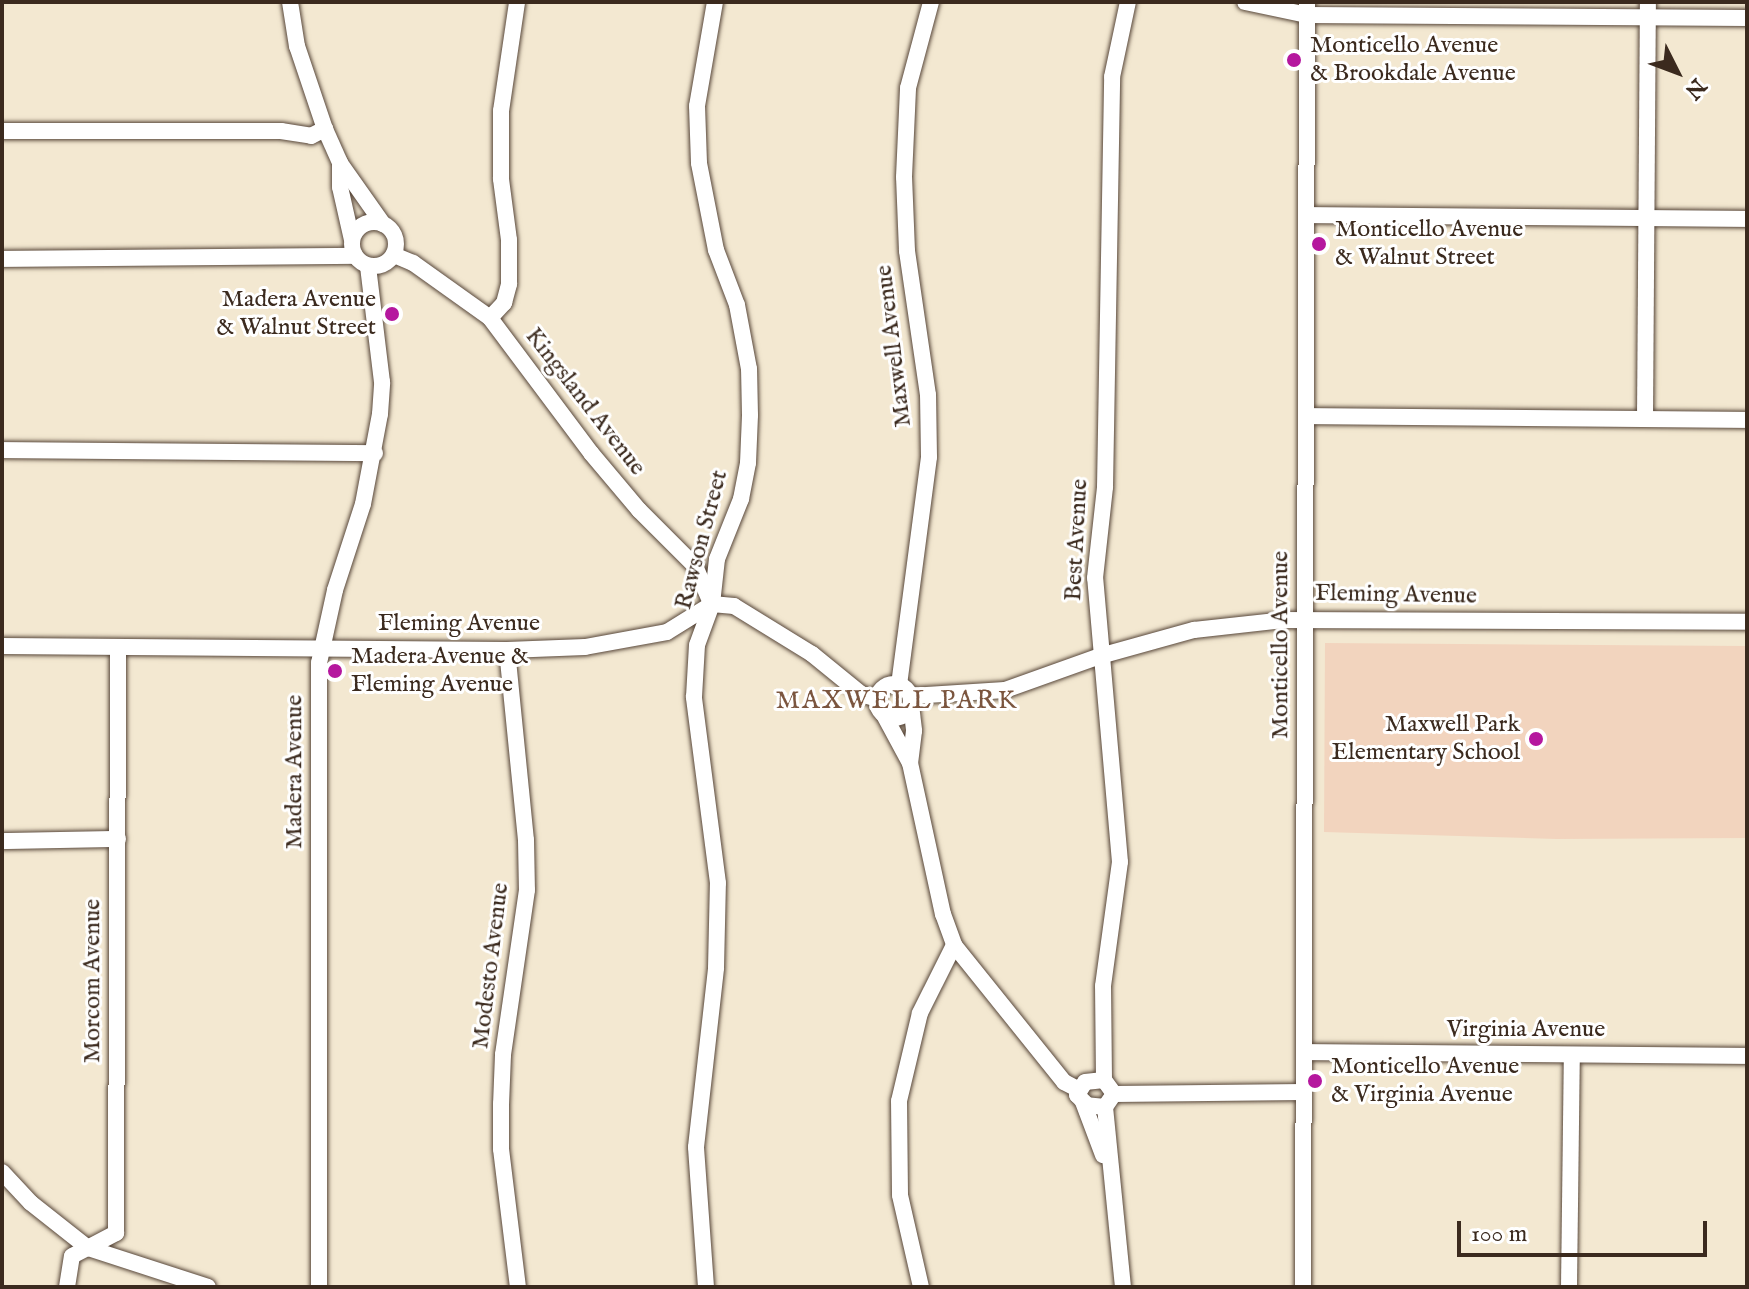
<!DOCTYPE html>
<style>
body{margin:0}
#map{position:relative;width:1749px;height:1289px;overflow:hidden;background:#f3e8d1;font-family:"IM FELL English",serif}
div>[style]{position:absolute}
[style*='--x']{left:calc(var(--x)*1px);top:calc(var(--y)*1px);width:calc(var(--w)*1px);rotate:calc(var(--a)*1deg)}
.built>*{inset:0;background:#f2d4be}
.roads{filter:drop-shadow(0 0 2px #574639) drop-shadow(0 0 2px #574639)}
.minor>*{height:16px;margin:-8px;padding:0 8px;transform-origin:8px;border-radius:8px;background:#fff}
.minor>.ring{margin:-8px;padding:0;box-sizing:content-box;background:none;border:16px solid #fff;border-radius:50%}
.dots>*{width:22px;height:22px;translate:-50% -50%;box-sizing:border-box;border:4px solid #fff;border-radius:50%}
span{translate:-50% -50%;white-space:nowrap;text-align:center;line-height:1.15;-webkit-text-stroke:6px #fff;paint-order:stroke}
.poi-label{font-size:24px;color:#3b2a1e}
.left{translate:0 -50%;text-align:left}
.right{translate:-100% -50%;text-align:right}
.street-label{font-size:24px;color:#3b2a1e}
.neighbourhood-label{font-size:26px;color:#7b553e;letter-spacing:2px}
.frame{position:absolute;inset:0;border:4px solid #3b2a1e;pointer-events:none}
.north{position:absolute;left:1637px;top:32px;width:80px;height:80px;-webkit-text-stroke:6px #fff;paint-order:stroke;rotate:132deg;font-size:22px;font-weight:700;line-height:32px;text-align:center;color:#3b2a1e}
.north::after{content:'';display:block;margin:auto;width:28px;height:36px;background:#3b2a1e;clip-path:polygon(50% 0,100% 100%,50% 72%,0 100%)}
.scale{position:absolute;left:1457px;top:1221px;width:250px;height:36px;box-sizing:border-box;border:4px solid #3b2a1e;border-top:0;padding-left:10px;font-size:24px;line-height:28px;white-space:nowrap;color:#3b2a1e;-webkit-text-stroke:6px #fff;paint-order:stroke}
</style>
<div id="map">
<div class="built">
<div style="clip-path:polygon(1325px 643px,1747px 646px,1747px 838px,1557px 839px,1324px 832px)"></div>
</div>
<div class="roads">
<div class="minor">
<div style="--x:290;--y:2;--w:45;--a:81"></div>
<div style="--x:297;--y:46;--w:88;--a:71.4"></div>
<div style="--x:325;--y:129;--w:37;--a:66"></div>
<div style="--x:340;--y:163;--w:75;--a:54.8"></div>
<div style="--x:1245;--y:2;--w:63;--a:11.8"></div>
<div style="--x:1307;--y:15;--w:440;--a:0.4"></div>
<div style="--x:2;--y:131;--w:279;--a:0"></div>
<div style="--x:281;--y:131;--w:30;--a:9"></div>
<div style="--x:311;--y:136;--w:16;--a:-27"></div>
<div style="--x:340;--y:163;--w:24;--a:90"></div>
<div style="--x:340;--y:187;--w:54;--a:77.2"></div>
<div style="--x:1307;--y:215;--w:440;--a:0.5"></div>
<div class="ring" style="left:352px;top:222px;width:28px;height:28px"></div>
<div style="--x:394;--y:255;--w:21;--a:23"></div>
<div style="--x:413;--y:263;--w:95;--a:35.5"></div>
<div style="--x:490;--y:318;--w:169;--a:53.2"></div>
<div style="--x:591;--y:453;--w:75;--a:49.9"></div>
<div style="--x:639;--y:510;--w:79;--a:45"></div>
<div style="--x:695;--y:566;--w:40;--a:66.6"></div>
<div style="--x:2;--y:259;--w:353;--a:-0.5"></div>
<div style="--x:490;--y:318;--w:21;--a:-47"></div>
<div style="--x:504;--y:303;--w:20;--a:-75"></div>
<div style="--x:509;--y:284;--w:44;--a:-90"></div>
<div style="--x:509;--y:240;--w:62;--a:-97.5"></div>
<div style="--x:501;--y:179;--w:68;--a:-90"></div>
<div style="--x:501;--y:111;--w:110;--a:-81.6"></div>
<div style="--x:1306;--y:416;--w:441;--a:0.5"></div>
<div style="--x:1645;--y:419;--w:417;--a:-89.6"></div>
<div style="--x:2;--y:450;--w:373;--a:0.5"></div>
<div style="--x:2;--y:646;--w:505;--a:0.45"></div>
<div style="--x:507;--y:650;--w:78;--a:-2.2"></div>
<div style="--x:585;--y:647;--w:83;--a:-10.4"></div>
<div style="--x:667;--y:632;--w:53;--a:-31.9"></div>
<div style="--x:712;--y:604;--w:22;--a:5"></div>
<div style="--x:734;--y:606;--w:92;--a:31.6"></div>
<div style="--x:812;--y:654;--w:63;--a:39.2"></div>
<div style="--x:861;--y:694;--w:17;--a:17"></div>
<div style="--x:507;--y:650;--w:191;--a:84.3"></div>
<div style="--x:526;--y:840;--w:50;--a:88.9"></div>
<div style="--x:527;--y:890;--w:167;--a:98.3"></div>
<div style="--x:503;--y:1055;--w:49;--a:92.3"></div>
<div style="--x:501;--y:1104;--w:45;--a:90"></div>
<div style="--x:501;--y:1149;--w:139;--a:83"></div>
<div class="ring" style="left:877px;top:684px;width:18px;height:18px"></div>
<div style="--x:899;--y:685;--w:230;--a:-82.5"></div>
<div style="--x:929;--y:457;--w:62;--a:-90.9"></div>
<div style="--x:928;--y:395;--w:146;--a:-98.3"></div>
<div style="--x:907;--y:251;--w:74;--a:-92.3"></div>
<div style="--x:904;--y:177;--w:89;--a:-87.4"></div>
<div style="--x:908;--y:88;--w:89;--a:-75"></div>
<div style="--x:911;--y:696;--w:94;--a:-3.7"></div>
<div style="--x:1005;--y:690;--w:101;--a:-19.7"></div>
<div style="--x:1100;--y:656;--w:98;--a:-15.5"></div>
<div style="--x:1194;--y:630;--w:92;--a:-6.3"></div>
<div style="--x:1285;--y:620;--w:462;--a:0.2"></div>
<div style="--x:911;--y:705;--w:26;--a:83"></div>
<div style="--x:914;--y:731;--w:32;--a:97"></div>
<div style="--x:910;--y:763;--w:155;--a:77.7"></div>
<div style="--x:943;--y:914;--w:33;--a:70"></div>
<div style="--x:954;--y:945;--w:176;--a:51.2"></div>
<div style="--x:1064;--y:1082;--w:16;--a:27"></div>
<div style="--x:884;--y:715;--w:55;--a:61.6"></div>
<div style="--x:2;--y:841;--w:116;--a:-1"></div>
<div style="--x:1305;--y:1052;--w:442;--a:0.5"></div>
<div style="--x:1104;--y:1080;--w:94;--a:-90.6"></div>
<div style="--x:1103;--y:986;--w:125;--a:-82.2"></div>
<div style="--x:1120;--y:862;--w:285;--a:-95"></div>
<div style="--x:1095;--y:578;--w:92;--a:-83.7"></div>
<div style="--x:1105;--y:487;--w:410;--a:-89"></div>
<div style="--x:1112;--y:77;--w:77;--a:-78"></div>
<div style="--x:1104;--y:1080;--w:17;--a:54"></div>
<div style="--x:1114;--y:1094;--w:16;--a:125"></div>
<div style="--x:1105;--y:1107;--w:18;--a:-174"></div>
<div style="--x:1087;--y:1105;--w:14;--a:-135"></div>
<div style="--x:1077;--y:1095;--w:15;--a:-58"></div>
<div style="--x:1085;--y:1082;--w:19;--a:-6"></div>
<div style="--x:1114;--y:1094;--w:190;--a:-0.6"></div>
<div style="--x:1083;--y:1102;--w:57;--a:69.3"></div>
<div style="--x:1105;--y:1107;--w:181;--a:84.3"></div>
<div style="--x:2;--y:1172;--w:42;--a:46.9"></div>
<div style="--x:31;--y:1203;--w:73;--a:38.3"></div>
<div style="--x:88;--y:1248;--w:126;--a:18"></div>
<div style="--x:67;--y:1287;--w:31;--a:-81"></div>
<div style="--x:72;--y:1256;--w:50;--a:-27.6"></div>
<div style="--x:116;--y:1233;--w:586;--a:-89.8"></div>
<div style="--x:319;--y:1287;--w:624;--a:-90"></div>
<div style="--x:319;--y:663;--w:75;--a:-77.6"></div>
<div style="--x:335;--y:590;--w:90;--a:-72"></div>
<div style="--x:363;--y:504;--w:92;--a:-79.3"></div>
<div style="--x:380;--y:414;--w:32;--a:-86"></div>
<div style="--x:382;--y:382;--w:117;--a:-96.9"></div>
<div style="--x:706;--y:1287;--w:140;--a:-94.1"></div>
<div style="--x:696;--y:1147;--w:180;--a:-83.6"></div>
<div style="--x:716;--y:968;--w:85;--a:-88.7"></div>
<div style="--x:718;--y:883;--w:188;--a:-97.4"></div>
<div style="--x:694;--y:697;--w:52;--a:-86.7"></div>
<div style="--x:697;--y:645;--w:44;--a:-69.9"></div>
<div style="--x:712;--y:604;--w:45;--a:-83.7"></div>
<div style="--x:717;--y:559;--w:65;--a:-68.2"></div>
<div style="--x:741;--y:499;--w:37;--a:-79"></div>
<div style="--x:748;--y:463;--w:48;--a:-87.6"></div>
<div style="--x:750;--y:415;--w:46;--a:-91.2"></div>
<div style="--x:749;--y:369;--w:65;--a:-100.6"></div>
<div style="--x:737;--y:305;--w:59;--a:-110.9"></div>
<div style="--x:716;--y:250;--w:89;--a:-101.1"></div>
<div style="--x:699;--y:163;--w:57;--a:-92"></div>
<div style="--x:697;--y:106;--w:106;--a:-80.2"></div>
<div style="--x:921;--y:1287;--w:94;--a:-102.9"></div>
<div style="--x:900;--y:1195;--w:94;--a:-90.6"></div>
<div style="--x:899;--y:1101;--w:90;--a:-76.6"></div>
<div style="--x:920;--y:1013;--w:76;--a:-63.4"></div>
<div style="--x:1303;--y:1287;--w:1285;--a:-89.82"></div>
<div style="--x:1569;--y:1287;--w:232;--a:-89.3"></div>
</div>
</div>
<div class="dots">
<div style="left:1294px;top:60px;background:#b5179e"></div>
<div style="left:1319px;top:244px;background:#b5179e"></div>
<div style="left:392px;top:314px;background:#b5179e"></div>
<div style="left:335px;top:671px;background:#b5179e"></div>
<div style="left:1536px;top:739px;background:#b5179e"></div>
<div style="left:1315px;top:1081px;background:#b5179e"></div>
</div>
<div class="poi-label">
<span class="left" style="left:1310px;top:60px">Monticello Avenue<br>&amp; Brookdale Avenue</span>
<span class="left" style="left:1335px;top:244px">Monticello Avenue<br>&amp; Walnut Street</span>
<span class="right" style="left:376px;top:314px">Madera Avenue<br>&amp; Walnut Street</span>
<span class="left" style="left:351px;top:671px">Madera Avenue &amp;<br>Fleming Avenue</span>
<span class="right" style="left:1520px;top:739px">Maxwell Park<br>Elementary School</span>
<span class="left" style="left:1331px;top:1081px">Monticello Avenue<br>&amp; Virginia Avenue</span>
</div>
<div class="street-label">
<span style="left:894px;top:346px;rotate:-97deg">Maxwell Avenue</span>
<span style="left:585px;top:402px;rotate:52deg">Kingsland Avenue</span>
<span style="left:702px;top:540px;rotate:-75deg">Rawson Street</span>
<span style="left:1077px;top:540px;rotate:-87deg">Best Avenue</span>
<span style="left:1396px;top:595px;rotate:1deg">Fleming Avenue</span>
<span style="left:459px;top:624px">Fleming Avenue</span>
<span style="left:1281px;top:645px;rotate:-90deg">Monticello Avenue</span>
<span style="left:295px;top:772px;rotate:-90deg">Madera Avenue</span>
<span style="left:491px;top:966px;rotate:-83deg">Modesto Avenue</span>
<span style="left:93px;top:981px;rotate:-90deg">Morcom Avenue</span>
<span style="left:1526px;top:1030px">Virginia Avenue</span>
</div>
<div class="neighbourhood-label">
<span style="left:897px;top:701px">MAXWELL PARK</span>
</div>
<div class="frame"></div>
<div class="north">N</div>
<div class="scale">100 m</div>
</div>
